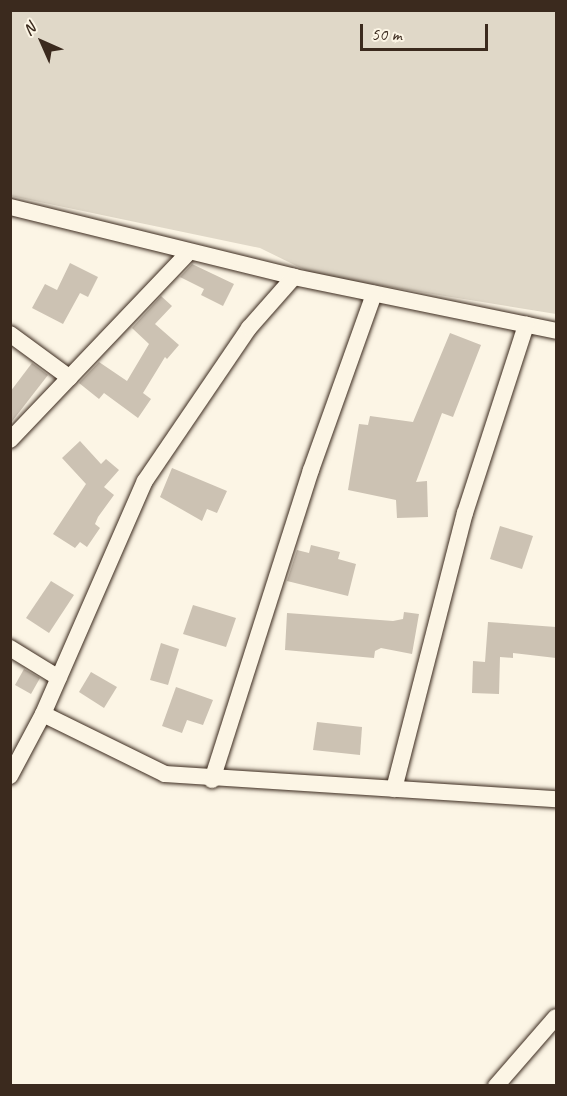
<!DOCTYPE html>
<style>
body{margin:0}
#map{position:relative;width:567px;height:1096px;overflow:hidden;background:#fcf5e5;font-family:Caveat,sans-serif}
div>[style]{position:absolute}
[style*='--x']{left:calc(var(--x)*1px);top:calc(var(--y)*1px);width:calc(var(--w)*1px);rotate:calc(var(--a)*1deg)}
.green>*{inset:0;background:#e0d8c8}
.building>*{inset:0;background:#ccc2b3}
.roads{filter:drop-shadow(0 0 2px #3b2a1e) drop-shadow(0 0 2px #3b2a1e)}
.street>*{height:16px;margin:-8px;padding:0 8px;transform-origin:8px;border-radius:8px;background:#fcf5e5}
span{translate:-50% -50%;white-space:nowrap;text-align:center;line-height:1.15;-webkit-text-stroke:6px #fcf5e5;paint-order:stroke}
.frame{position:absolute;inset:0;border:12px solid #3b2a1e;pointer-events:none}
.north{position:absolute;left:12px;top:12px;width:60px;height:60px;-webkit-text-stroke:4px #fcf5e5;paint-order:stroke;rotate:315deg;font-size:16px;font-weight:700;line-height:24px;text-align:center;color:#3b2a1e}
.north::after{content:'';display:block;margin:auto;width:21px;height:27px;background:#3b2a1e;clip-path:polygon(50% 0,100% 100%,50% 72%,0 100%)}
.scale{position:absolute;left:360px;top:24px;width:128px;height:27px;box-sizing:border-box;border:3px solid #3b2a1e;border-top:0;padding-left:8px;font-size:18px;line-height:21px;white-space:nowrap;color:#3b2a1e;-webkit-text-stroke:4px #fcf5e5;paint-order:stroke}
</style>
<div id="map">
<div class="green">
<div style="clip-path:polygon(11px 11px,556px 11px,556px 314px,315px 275px,260px 248px,11px 196px)"></div>
</div>
<div class="building">
<div style="clip-path:polygon(70px 263px,98px 277px,88px 297px,80px 293px,63px 324px,32px 308px,45px 284px,57px 290px)"></div>
<div style="clip-path:polygon(192px 264px,234px 284px,223px 306px,201px 295px,204px 289px,180px 277px)"></div>
<div style="clip-path:polygon(161px 296px,172px 306px,155px 324px,179px 345px,167px 359px,165px 357px,143px 393px,151px 399px,138px 418px,104px 393px,99px 399px,79px 383px,99px 362px,127px 381px,149px 344px,132px 328px)"></div>
<div style="clip-path:polygon(450px 333px,481px 345px,453px 417px,442px 413px,416px 482px,427px 481px,428px 517px,397px 518px,396px 500px,348px 490px,359px 424px,368px 425px,370px 416px,413px 422px)"></div>
<div style="clip-path:polygon(32px 363px,48px 375px,10px 424px,10px 392px)"></div>
<div style="clip-path:polygon(80px 441px,101px 464px,106px 459px,119px 470px,104px 487px,114px 495px,98px 517px,95px 524px,100px 528px,87px 547px,80px 542px,75px 548px,53px 534px,86px 484px,62px 458px)"></div>
<div style="clip-path:polygon(172px 468px,227px 491px,217px 513px,207px 509px,202px 521px,160px 497px)"></div>
<div style="clip-path:polygon(500px 526px,533px 536px,522px 569px,490px 559px)"></div>
<div style="clip-path:polygon(311px 545px,340px 552px,338px 559px,356px 564px,348px 596px,287px 581px,297px 550px,309px 553px)"></div>
<div style="clip-path:polygon(51px 581px,74px 595px,49px 633px,26px 618px)"></div>
<div style="clip-path:polygon(193px 605px,236px 618px,226px 647px,183px 634px)"></div>
<div style="clip-path:polygon(404px 612px,419px 614px,412px 654px,381px 648px,375px 651px,374px 658px,285px 650px,287px 613px,393px 621px,403px 619px)"></div>
<div style="clip-path:polygon(488px 622px,556px 627px,556px 658px,513px 653px,513px 658px,500px 657px,499px 694px,472px 693px,473px 661px,485px 662px)"></div>
<div style="clip-path:polygon(161px 643px,179px 649px,168px 685px,150px 680px)"></div>
<div style="clip-path:polygon(24px 669px,40px 678px,31px 694px,15px 685px)"></div>
<div style="clip-path:polygon(91px 672px,117px 687px,104px 708px,79px 692px)"></div>
<div style="clip-path:polygon(176px 687px,213px 700px,203px 725px,187px 720px,182px 733px,162px 726px)"></div>
<div style="clip-path:polygon(317px 722px,362px 727px,360px 755px,313px 750px)"></div>
</div>
<div class="roads">
<div class="street">
<div style="--x:10;--y:207;--w:292;--a:13.8"></div>
<div style="--x:294;--y:277;--w:268;--a:11.6"></div>
<div style="--x:10;--y:334;--w:74;--a:36.3"></div>
<div style="--x:10;--y:440;--w:260;--a:-46.4"></div>
<div style="--x:10;--y:648;--w:57;--a:31.5"></div>
<div style="--x:43;--y:714;--w:136;--a:26.2"></div>
<div style="--x:165;--y:774;--w:392;--a:3.7"></div>
<div style="--x:10;--y:776;--w:70;--a:-62"></div>
<div style="--x:43;--y:714;--w:254;--a:-66.4"></div>
<div style="--x:145;--y:481;--w:185;--a:-55.8"></div>
<div style="--x:249;--y:328;--w:68;--a:-48.6"></div>
<div style="--x:212;--y:780;--w:325;--a:-72.3"></div>
<div style="--x:311;--y:470;--w:187;--a:-70.3"></div>
<div style="--x:394;--y:789;--w:285;--a:-75.6"></div>
<div style="--x:465;--y:513;--w:198;--a:-72"></div>
<div style="--x:496;--y:1086;--w:91;--a:-49"></div>
</div>
</div>
<div class="frame"></div>
<div class="north">N</div>
<div class="scale">50 m</div>
</div>
